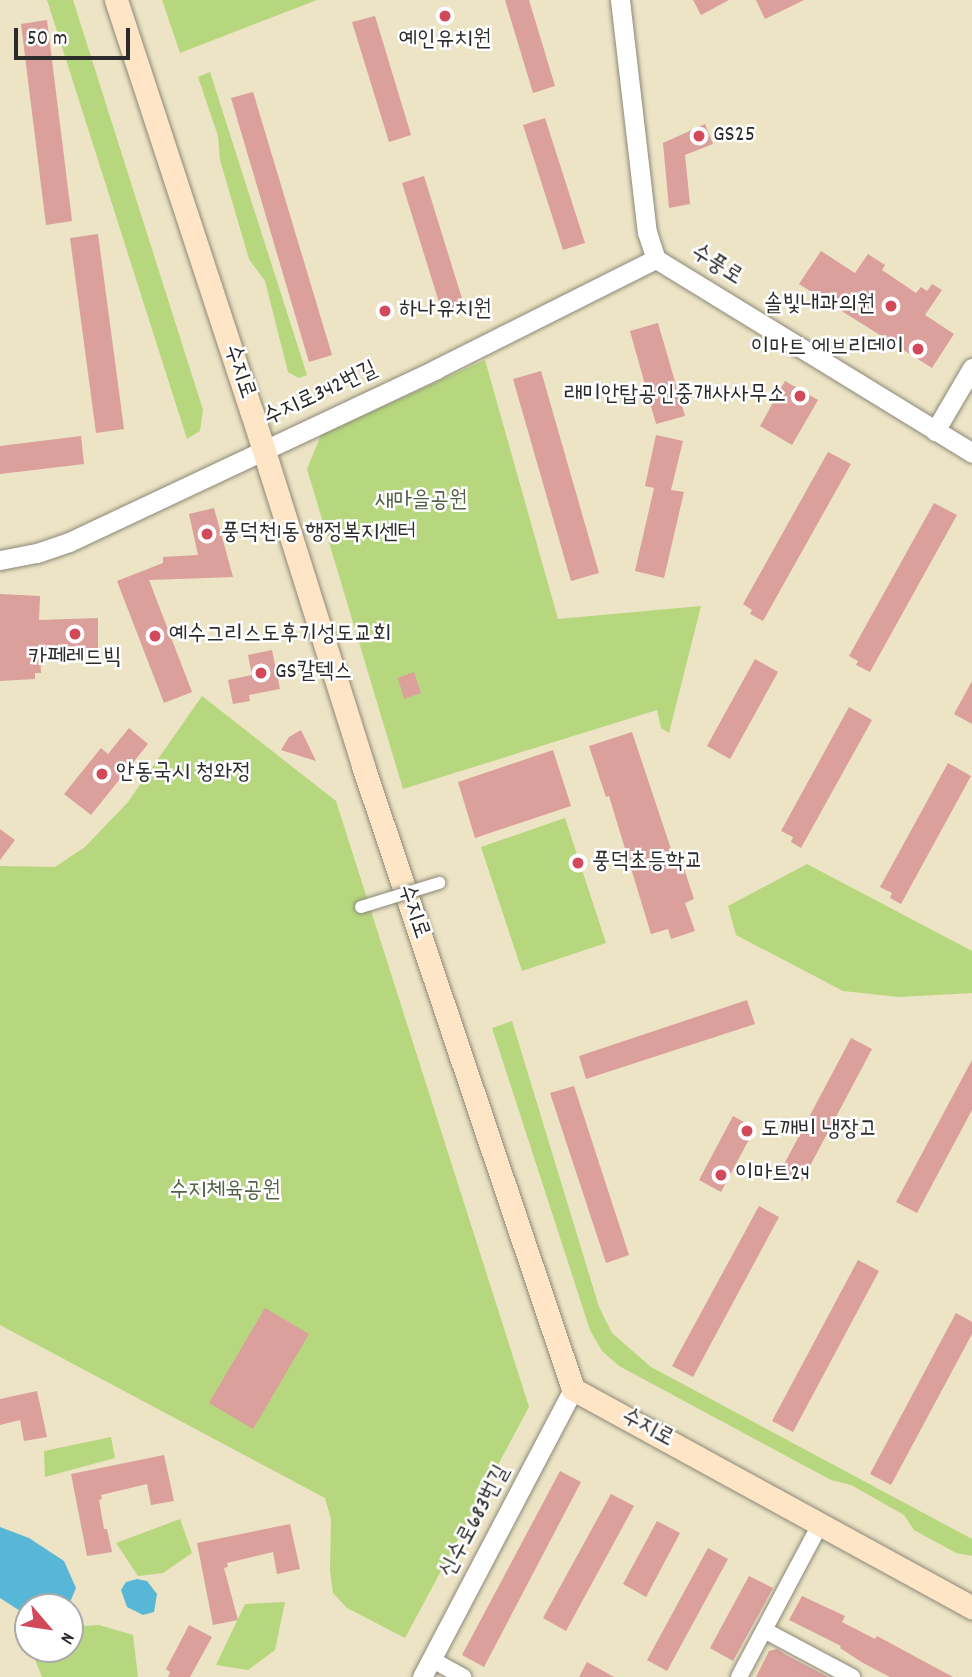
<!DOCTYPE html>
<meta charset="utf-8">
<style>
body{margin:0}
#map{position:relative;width:972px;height:1677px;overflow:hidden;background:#ece4c5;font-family:Dekko,"Poor Story",sans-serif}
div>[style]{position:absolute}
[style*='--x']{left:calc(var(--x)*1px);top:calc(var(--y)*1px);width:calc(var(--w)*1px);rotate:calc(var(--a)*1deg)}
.green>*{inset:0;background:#b6d77e}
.water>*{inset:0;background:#58b7d6}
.building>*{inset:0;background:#db9f9c}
.roads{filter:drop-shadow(0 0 2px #8c8878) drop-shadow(0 0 2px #8c8878)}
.minor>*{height:16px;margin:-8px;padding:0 8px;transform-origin:8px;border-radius:8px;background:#fff}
.tertiary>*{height:19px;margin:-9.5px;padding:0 9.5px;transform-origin:9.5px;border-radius:9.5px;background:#fff}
.secondary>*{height:23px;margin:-11.5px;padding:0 11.5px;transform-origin:11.5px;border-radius:11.5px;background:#fde5c5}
.bridges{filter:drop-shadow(0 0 2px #8c8878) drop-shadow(0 0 2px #8c8878)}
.pedestrian-bridge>*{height:12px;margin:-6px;padding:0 6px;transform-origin:6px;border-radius:6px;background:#fff}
.dots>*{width:19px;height:19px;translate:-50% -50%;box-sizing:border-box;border:4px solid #fff;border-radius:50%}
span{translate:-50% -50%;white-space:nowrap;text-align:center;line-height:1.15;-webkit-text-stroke:5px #fff;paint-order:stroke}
.poi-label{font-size:23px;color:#2b2b2b}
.left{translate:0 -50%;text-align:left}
.right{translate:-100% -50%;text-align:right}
.street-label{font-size:23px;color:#2b2b2b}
.park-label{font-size:23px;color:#555f44}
.north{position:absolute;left:14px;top:1593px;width:70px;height:70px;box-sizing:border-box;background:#fff;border:2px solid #aaa;border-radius:50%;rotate:119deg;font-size:19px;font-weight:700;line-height:28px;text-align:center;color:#2b2b2b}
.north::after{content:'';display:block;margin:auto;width:24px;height:32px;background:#d1495b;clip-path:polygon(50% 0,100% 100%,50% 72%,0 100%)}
.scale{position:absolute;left:14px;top:28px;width:116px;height:32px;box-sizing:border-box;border:4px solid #2b2b2b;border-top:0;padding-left:9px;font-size:21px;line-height:24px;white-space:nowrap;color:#2b2b2b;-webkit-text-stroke:5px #fff;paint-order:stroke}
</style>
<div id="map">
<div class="green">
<div style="clip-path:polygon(47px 0,73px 0,203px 410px,200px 431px,187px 439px)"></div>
<div style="clip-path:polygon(162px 0,317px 0,180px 53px)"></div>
<div style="clip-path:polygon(210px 72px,307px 375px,299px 378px,288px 372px,265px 281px,249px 259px,220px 160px,218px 136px,198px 77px)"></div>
<div style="clip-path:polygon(485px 360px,558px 619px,701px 606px,669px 733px,661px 728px,657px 710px,403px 789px,307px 469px,321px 435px)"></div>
<div style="clip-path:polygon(202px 696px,336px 801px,529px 1407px,405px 1638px,347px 1608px,333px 1593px,330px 1571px,331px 1519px,325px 1498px,0 1325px,0 866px,55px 867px,85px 847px,128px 802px)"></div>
<div style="clip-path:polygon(565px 818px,606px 943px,522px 971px,481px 847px)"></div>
<div style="clip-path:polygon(807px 864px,972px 951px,972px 993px,899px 997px,843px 991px,736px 935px,728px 906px)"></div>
<div style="clip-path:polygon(512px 1021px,599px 1307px,612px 1333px,651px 1367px,972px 1539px,972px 1556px,956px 1553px,914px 1530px,904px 1515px,851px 1485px,831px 1480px,619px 1366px,602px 1351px,590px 1330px,492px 1028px)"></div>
<div style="clip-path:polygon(111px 1437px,115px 1458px,45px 1477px,44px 1451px)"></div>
<div style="clip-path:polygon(180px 1519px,192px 1553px,163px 1573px,138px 1576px,116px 1543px)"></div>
<div style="clip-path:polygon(285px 1602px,275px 1650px,248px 1670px,216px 1665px,245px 1604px)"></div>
<div style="clip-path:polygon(99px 1625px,133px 1635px,138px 1677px,42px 1677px,34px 1657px,46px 1649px,70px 1649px,70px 1633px,81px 1626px)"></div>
</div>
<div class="water">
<div style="clip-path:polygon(0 1527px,29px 1538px,64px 1561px,76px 1588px,68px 1607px,28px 1607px,28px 1616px,0 1598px)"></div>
<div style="clip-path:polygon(137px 1579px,147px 1581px,157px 1594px,154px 1612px,143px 1615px,127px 1607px,121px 1590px,126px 1582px)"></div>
</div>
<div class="building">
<div style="clip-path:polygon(505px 0,529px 0,555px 86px,533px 93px)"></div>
<div style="clip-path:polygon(693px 0,729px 0,701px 15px)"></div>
<div style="clip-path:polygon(756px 0,804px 0,765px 19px)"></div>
<div style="clip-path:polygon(375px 16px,411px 135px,389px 142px,352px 22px)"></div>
<div style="clip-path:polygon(47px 20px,72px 221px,46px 225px,21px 24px)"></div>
<div style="clip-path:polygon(253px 92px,332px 355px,309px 362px,231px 98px)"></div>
<div style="clip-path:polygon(545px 118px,585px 243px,563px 250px,523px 125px)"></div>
<div style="clip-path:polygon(705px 124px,713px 144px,685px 155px,690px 204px,669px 208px,663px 143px)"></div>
<div style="clip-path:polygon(424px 176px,464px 305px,442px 312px,402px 183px)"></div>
<div style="clip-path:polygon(98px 234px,124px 429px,96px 433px,70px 238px)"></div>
<div style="clip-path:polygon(821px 251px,855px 273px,868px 254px,885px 265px,882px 270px,916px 293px,921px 287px,927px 291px,932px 284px,942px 290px,925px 315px,954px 334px,932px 368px,799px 284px)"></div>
<div style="clip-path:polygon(658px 323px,685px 416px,656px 424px,630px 331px)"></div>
<div style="clip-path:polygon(541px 371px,599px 573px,571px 581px,513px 379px)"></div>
<div style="clip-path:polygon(785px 381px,818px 400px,792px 445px,760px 426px)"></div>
<div style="clip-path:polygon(656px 435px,683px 441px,671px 490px,684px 492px,664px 578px,635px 571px,654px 488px,645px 486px)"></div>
<div style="clip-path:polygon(81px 436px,84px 464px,0 474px,0 446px)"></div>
<div style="clip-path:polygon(828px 452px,851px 464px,763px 621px,750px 614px,752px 610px,743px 604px)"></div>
<div style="clip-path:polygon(934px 503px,957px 515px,870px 672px,856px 665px,858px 661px,849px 656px)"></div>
<div style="clip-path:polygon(214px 508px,233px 577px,149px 580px,192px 692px,164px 703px,117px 581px,163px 563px,163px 557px,198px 555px,189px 514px)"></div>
<div style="clip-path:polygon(0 594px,40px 596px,39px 620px,98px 618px,98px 649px,40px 651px,41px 673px,35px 673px,35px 679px,0 681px)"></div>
<div style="clip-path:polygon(272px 650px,280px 689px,249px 695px,250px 701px,233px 704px,228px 680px,252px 675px,248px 655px)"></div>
<div style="clip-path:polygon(755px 659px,778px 672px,730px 759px,707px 746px)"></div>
<div style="clip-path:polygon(414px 672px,421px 693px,404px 699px,398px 678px)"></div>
<div style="clip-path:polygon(972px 681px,972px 724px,954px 714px)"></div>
<div style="clip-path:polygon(849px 707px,872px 720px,801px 848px,791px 842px,793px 837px,781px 831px)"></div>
<div style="clip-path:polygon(129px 728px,148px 744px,91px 815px,64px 794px,101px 748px,108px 754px)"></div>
<div style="clip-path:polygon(301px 730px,316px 761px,281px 750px,289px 737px)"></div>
<div style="clip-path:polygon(632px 732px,675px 861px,681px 859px,694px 899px,685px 903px,695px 931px,671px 939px,668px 929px,651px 934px,609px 796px,606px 797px,589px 746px)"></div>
<div style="clip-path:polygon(553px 750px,571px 806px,475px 838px,458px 782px)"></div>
<div style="clip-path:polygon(948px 763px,971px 776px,901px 904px,890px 898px,892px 893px,880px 887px)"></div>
<div style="clip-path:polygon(0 829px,15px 840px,0 860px)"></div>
<div style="clip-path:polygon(747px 1000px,755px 1024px,586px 1079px,579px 1056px)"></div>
<div style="clip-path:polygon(851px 1038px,872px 1049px,802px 1181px,781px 1170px)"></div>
<div style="clip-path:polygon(972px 1060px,972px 1110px,917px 1213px,896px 1202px)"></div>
<div style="clip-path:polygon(574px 1086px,629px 1255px,606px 1263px,550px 1093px)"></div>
<div style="clip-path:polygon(733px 1116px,755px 1128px,721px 1192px,699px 1180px)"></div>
<div style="clip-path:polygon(759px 1206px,779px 1217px,693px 1377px,672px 1366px)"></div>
<div style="clip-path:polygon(858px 1260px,879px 1271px,793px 1432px,772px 1421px)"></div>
<div style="clip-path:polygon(265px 1308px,309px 1334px,253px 1429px,209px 1403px)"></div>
<div style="clip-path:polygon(956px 1313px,972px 1322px,972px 1334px,891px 1485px,870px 1474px)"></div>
<div style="clip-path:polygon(37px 1391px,47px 1437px,24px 1441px,20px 1420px,0 1425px,0 1399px)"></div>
<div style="clip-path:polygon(164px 1455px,174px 1501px,151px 1505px,147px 1484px,101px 1495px,102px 1499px,99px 1500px,104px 1529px,107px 1529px,112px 1552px,87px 1556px,71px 1474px)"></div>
<div style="clip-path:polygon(560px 1471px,581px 1482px,484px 1667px,462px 1655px)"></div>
<div style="clip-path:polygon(611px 1494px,634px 1506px,566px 1631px,543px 1618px)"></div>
<div style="clip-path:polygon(657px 1521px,680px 1533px,646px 1597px,623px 1584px)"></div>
<div style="clip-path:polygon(290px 1524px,300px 1569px,277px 1574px,273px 1552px,227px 1563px,228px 1567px,224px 1568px,238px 1620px,213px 1625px,197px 1543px)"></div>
<div style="clip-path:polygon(708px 1548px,728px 1559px,667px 1671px,647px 1660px)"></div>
<div style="clip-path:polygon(749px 1576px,773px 1588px,733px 1661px,710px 1648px)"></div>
<div style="clip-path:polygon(802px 1596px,845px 1616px,842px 1622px,875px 1639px,877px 1636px,953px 1677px,890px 1677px,863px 1663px,840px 1648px,841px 1646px,789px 1620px)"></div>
<div style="clip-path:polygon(189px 1625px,212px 1637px,190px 1677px,168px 1677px,170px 1672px,166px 1669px)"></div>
<div style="clip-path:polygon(777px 1649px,786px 1655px,828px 1677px,756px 1677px,769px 1651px)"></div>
<div style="clip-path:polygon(587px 1662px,614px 1677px,579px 1677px)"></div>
</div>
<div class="roads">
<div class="minor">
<div style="--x:764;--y:1630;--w:100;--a:28.1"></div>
<div style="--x:431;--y:1659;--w:37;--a:29"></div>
<div style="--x:739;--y:1677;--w:174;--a:-62"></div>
</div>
<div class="tertiary">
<div style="--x:620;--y:0;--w:234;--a:83.4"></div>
<div style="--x:647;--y:232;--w:28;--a:72"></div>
<div style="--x:656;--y:259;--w:371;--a:31.5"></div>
<div style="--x:935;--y:431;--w:73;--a:-59.6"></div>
<div style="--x:0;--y:560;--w:38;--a:-11"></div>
<div style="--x:37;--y:553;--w:34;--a:-19"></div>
<div style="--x:69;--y:542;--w:406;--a:-25.2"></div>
<div style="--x:436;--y:369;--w:246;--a:-26.6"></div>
<div style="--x:422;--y:1677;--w:325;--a:-62.3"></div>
</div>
<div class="secondary">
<div style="--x:116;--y:0;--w:435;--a:71.8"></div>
<div style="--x:252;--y:413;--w:370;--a:72.5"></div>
<div style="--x:363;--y:766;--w:657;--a:71.37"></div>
<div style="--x:573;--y:1389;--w:455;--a:28.7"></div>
</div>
</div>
<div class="bridges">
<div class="pedestrian-bridge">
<div style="--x:361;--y:907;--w:82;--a:-17.1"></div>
</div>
</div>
<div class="dots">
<div style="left:445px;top:16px;background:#d1495b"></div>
<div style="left:699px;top:136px;background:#d1495b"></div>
<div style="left:891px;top:306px;background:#d1495b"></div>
<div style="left:385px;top:311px;background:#d1495b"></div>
<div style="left:918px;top:349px;background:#d1495b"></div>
<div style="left:800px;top:396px;background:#d1495b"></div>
<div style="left:207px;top:534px;background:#d1495b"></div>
<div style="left:75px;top:634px;background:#d1495b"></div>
<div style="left:155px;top:636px;background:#d1495b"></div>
<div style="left:261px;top:673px;background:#d1495b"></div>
<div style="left:102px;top:774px;background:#d1495b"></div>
<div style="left:578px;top:863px;background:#d1495b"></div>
<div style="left:747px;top:1131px;background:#d1495b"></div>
<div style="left:721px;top:1175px;background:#d1495b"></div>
</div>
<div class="poi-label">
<span style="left:445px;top:41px">예인유치원</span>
<span class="left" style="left:713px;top:136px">GS25</span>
<span class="right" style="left:875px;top:306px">솔빛내과의원</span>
<span class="left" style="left:399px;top:311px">하나유치원</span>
<span class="right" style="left:904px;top:349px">이마트 에브리데이</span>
<span class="right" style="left:786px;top:396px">래미안탑공인중개사사무소</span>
<span class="left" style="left:221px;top:534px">풍덕천1동 행정복지센터</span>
<span class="left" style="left:169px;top:636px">예수그리스도후기성도교회</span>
<span style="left:75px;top:659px">카페레드빅</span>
<span class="left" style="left:275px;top:673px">GS칼텍스</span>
<span class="left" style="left:116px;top:774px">안동국시 청와정</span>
<span class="left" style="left:592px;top:863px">풍덕초등학교</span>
<span class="left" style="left:761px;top:1131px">도깨비 냉장고</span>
<span class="left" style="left:735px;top:1175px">이마트24</span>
</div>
<div class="street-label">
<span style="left:716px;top:266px;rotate:32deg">수풍로</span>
<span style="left:238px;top:372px;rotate:71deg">수지로</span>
<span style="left:321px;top:395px;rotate:-25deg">수지로342번길</span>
<span style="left:412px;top:912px;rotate:71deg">수지로</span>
<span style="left:647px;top:1429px;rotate:28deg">수지로</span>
<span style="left:476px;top:1522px;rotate:-62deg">신수로683번길</span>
</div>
<div class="park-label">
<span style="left:421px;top:502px">새마을공원</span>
<span style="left:225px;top:1192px">수지체육공원</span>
</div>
<div class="north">N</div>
<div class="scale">50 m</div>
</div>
